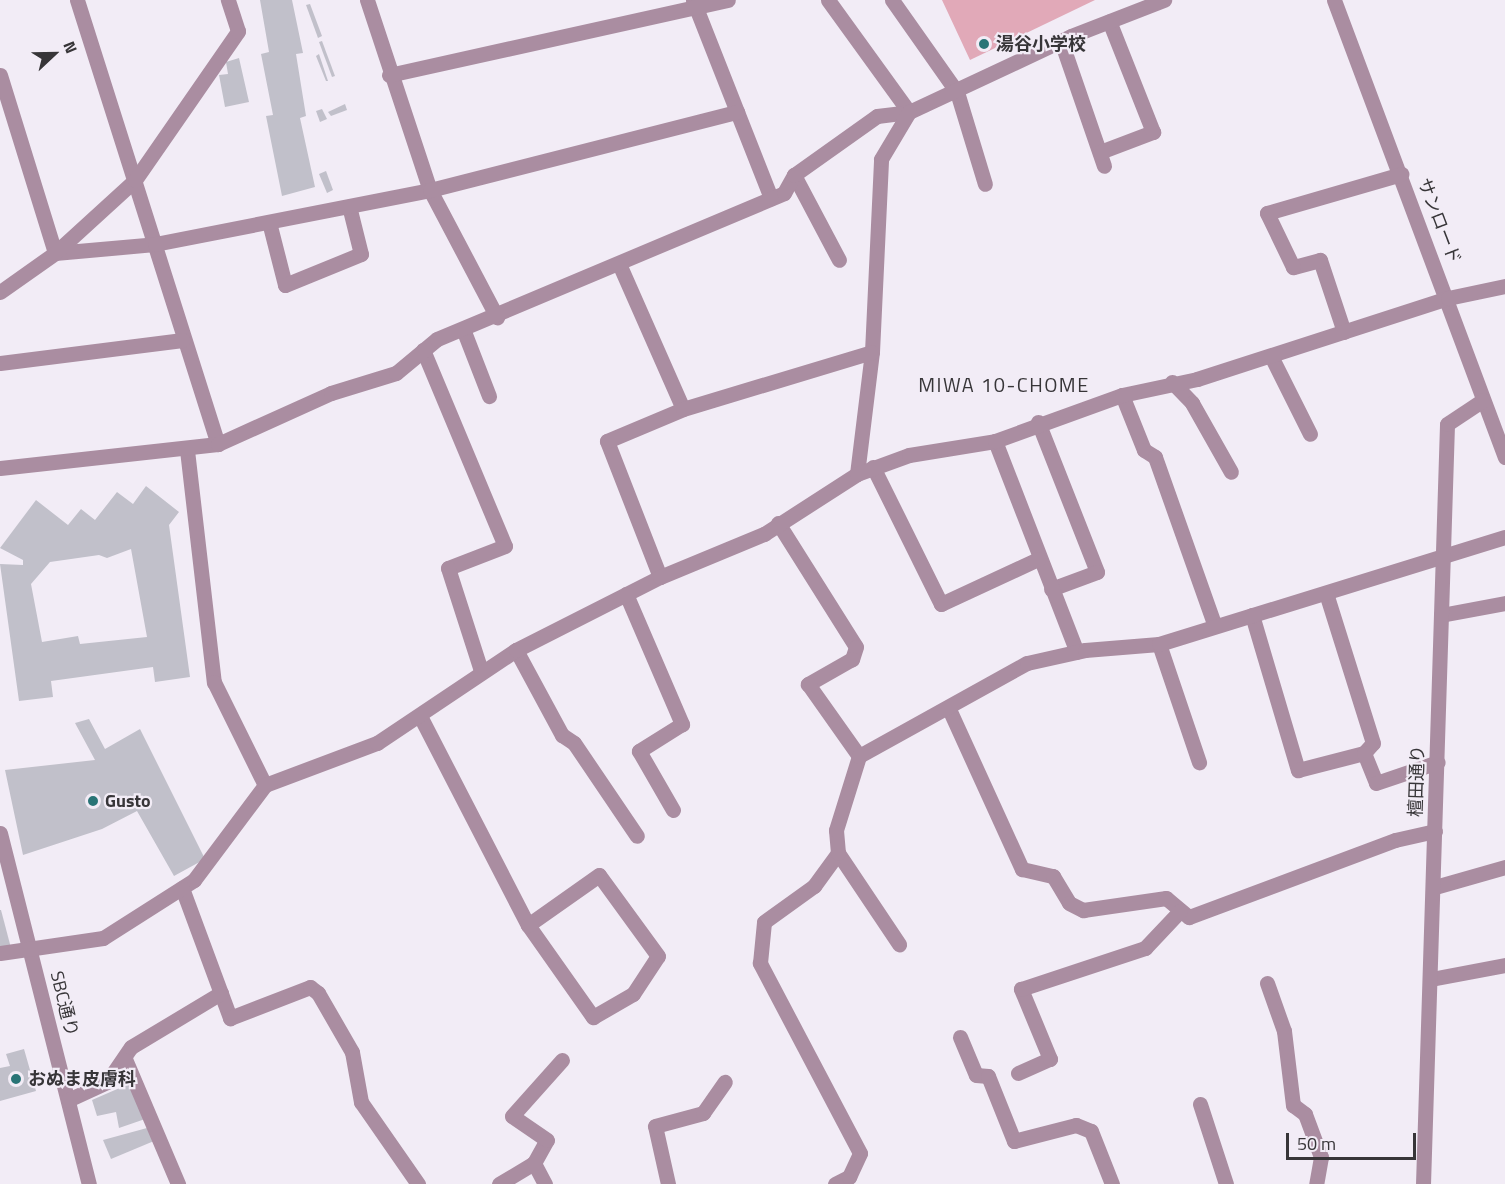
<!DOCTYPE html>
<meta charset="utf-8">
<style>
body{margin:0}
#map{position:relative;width:1505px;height:1184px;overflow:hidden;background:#f2ecf6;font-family:"Titillium Web","Noto Sans JP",sans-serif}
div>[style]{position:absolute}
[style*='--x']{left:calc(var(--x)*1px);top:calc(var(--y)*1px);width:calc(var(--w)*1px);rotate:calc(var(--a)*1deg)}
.green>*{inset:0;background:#e1a9b8}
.building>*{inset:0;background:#c1c0ca}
.minor>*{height:15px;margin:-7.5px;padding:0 7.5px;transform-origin:7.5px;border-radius:7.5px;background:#aa8da1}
.dots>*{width:16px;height:16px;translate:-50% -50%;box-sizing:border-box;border:3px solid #f2ecf6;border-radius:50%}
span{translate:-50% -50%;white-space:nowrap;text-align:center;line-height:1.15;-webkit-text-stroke:4.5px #f2ecf6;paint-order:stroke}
.poi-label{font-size:18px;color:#373538;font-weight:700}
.left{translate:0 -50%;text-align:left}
.street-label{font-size:18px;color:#373538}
.neighbourhood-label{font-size:20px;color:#373538;letter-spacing:1.5px}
.north{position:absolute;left:24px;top:24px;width:60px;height:60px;-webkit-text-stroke:4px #f2ecf6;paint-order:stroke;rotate:68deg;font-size:16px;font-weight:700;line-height:24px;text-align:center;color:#373538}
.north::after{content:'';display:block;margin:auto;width:21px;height:27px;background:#373538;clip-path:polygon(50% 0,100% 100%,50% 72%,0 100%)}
.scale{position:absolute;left:1286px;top:1133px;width:130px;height:27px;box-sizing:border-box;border:3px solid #373538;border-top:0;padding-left:8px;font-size:18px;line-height:21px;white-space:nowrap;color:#373538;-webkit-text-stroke:4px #f2ecf6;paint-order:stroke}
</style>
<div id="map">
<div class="green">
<div style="clip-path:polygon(942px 0,1095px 0,970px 60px)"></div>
</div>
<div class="building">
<div style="clip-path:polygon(260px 0,292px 0,303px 53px,296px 54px,306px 116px,300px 118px,315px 187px,282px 196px,266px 116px,273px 115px,261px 54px,269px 52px)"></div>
<div style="clip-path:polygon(310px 4px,322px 36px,318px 38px,306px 5px)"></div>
<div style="clip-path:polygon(322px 41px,335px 76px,332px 77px,319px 42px)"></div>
<div style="clip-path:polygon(319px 54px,328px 81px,326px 81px,316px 56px)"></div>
<div style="clip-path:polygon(239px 58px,249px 102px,225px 107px,219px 75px,228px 74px,226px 62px)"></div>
<div style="clip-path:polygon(345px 104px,347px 110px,331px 116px,328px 112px)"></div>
<div style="clip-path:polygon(322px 109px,327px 119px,320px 122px,316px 111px)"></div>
<div style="clip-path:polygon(326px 171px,333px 190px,327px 193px,319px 174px)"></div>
<div style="clip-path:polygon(evenodd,146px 486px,179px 512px,169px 525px,190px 677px,155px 682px,153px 667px,51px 681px,53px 697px,19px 701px,0 564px,23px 565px,23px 560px,0 548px,36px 500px,68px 525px,81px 509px,95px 520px,117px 492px,133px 504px,146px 486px,131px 549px,147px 637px,80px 644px,78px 636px,42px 642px,31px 584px,50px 562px,99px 555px,107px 558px,131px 549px)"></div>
<div style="clip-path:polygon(89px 719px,105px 749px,140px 729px,205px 859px,174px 876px,137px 811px,102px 829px,23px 855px,5px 770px,95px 760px,75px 723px)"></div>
<div style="clip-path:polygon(0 910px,1px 910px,11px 948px,0 950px)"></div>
<div style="clip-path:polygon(24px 1049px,36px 1091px,0 1101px,0 1068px,10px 1066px,6px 1054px)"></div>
<div style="clip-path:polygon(131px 1083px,148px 1118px,119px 1128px,116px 1112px,97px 1116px,92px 1100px)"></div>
<div style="clip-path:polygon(147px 1128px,154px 1141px,111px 1159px,103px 1140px)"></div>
</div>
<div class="minor">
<div style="--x:77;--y:0;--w:466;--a:72.4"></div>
<div style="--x:367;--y:0;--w:200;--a:71.7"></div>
<div style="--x:430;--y:190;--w:144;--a:62.2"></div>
<div style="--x:693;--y:0;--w:213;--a:68.5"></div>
<div style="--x:828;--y:0;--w:138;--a:54.1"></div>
<div style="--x:892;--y:0;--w:113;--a:54.8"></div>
<div style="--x:957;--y:92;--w:96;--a:73.1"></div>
<div style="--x:1334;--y:0;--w:488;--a:69.5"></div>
<div style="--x:1061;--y:41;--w:132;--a:71"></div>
<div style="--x:0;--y:75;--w:186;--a:72.8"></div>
<div style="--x:389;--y:75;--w:347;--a:-12.5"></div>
<div style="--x:1100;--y:152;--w:57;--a:-20.7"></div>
<div style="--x:1153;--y:132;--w:119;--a:-111.6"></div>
<div style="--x:794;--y:175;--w:96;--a:62.1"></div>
<div style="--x:269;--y:222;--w:65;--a:75.7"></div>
<div style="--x:285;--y:285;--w:82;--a:-22.2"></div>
<div style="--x:361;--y:254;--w:49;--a:-104"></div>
<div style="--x:55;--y:253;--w:100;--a:-5.1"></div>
<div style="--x:155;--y:244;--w:280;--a:-11.1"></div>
<div style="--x:430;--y:190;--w:317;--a:-14.3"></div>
<div style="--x:620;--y:266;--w:156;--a:66.2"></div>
<div style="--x:0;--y:292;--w:67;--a:-35.3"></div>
<div style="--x:55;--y:253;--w:108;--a:-42.4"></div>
<div style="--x:135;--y:180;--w:181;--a:-55.3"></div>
<div style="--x:238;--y:31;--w:33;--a:-108"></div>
<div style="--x:463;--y:329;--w:72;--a:68.8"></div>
<div style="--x:1344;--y:332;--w:76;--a:-108.4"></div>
<div style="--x:1320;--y:260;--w:28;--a:165"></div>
<div style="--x:1293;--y:267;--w:60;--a:-115.7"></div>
<div style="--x:1267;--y:213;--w:140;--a:-16.2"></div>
<div style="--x:423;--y:350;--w:212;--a:67.3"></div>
<div style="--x:505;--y:546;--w:61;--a:158.9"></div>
<div style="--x:448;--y:568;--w:108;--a:72.2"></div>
<div style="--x:1271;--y:356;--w:87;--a:63.4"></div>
<div style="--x:0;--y:363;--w:184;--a:-7.2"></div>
<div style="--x:1172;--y:382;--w:29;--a:46"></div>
<div style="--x:1192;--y:403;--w:79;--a:60.5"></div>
<div style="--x:1122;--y:395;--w:59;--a:68.2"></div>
<div style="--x:1144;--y:450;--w:13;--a:32"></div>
<div style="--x:1155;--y:457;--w:179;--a:70.5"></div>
<div style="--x:1038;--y:422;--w:161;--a:68.5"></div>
<div style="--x:1097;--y:572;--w:49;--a:159.7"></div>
<div style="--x:995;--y:441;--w:226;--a:68.8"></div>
<div style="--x:187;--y:450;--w:234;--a:83.4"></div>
<div style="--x:214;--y:682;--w:115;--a:63.7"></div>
<div style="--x:873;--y:467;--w:153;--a:63.6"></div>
<div style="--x:941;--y:604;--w:107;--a:-24.9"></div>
<div style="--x:0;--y:468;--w:219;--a:-6.3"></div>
<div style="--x:218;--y:444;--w:124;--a:-24.3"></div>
<div style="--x:331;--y:393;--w:68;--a:-17.1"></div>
<div style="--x:396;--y:373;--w:53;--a:-39.7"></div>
<div style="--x:437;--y:339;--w:376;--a:-22.8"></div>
<div style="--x:784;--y:193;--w:21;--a:-61"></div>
<div style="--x:794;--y:175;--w:102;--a:-35.4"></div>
<div style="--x:877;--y:116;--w:32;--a:-7"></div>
<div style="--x:909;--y:112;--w:179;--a:-25.1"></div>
<div style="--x:1071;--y:36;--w:100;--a:-21.2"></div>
<div style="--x:857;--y:474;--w:123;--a:-83"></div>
<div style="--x:872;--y:352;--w:193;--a:-87.3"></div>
<div style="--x:881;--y:159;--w:55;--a:-59.2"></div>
<div style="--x:778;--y:523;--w:146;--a:57.8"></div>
<div style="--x:856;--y:647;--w:13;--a:108"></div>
<div style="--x:852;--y:659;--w:51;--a:150.4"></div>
<div style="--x:808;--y:684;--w:88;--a:54.7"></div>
<div style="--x:660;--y:577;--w:146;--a:-111.3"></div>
<div style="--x:607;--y:441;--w:82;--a:-22.8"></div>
<div style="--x:683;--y:409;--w:197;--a:-16.8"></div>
<div style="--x:626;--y:594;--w:142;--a:66.7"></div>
<div style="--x:682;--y:724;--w:51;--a:147.9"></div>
<div style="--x:639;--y:751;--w:68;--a:60"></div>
<div style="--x:1252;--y:615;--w:162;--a:73.5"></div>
<div style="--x:1298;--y:770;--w:68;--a:-14.4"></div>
<div style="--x:1364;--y:753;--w:13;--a:-48"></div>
<div style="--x:1373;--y:743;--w:157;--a:-107.4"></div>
<div style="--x:1441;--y:615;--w:65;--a:-10.6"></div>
<div style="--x:1159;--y:644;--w:125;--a:71.3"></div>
<div style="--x:516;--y:650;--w:97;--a:61.6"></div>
<div style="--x:562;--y:735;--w:14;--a:34"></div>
<div style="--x:574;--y:743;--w:112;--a:55.9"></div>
<div style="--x:949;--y:709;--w:176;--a:65.5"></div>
<div style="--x:1022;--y:869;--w:32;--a:13"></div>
<div style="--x:1053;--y:876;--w:31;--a:59"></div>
<div style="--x:1069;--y:903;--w:16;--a:27"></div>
<div style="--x:1083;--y:910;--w:84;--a:-8.2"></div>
<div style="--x:1166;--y:898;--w:30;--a:40"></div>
<div style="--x:1189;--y:917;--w:220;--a:-20.5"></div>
<div style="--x:1395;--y:840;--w:41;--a:-12.7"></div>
<div style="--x:420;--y:716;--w:235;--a:62.7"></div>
<div style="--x:528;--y:925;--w:113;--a:54.8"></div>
<div style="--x:593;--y:1017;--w:46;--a:-29.9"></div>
<div style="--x:633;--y:994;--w:45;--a:-56.7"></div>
<div style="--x:658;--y:956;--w:100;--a:-126.1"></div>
<div style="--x:599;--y:875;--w:87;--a:144.8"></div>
<div style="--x:1364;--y:753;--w:32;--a:68"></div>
<div style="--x:1376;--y:783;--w:65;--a:-18.7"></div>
<div style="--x:0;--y:833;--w:362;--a:75.8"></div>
<div style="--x:838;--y:853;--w:110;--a:56.2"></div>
<div style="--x:1435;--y:887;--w:73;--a:-15.9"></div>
<div style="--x:182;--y:888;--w:139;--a:69.7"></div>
<div style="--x:230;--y:1018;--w:86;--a:-21.2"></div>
<div style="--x:310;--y:987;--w:10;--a:37"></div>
<div style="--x:318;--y:993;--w:68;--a:60"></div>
<div style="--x:352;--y:1052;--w:51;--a:79.8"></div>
<div style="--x:361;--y:1102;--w:100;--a:55.2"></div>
<div style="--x:0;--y:953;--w:104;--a:-8.3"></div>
<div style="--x:103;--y:938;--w:108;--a:-32.5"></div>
<div style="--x:194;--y:880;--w:119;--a:-53.2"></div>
<div style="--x:265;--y:785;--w:120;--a:-20.6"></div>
<div style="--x:377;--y:743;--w:167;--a:-33.8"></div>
<div style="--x:516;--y:650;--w:161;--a:-26.9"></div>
<div style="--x:660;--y:577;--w:113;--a:-22.5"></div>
<div style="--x:764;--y:534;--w:111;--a:-32.8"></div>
<div style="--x:857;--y:474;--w:55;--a:-20.1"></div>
<div style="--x:909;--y:455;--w:87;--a:-9.2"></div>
<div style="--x:995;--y:441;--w:135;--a:-19.9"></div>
<div style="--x:1122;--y:395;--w:77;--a:-12"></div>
<div style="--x:1197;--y:379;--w:264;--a:-17.9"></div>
<div style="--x:1448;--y:298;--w:58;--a:-11.9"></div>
<div style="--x:1431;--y:979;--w:75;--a:-10.7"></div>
<div style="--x:1267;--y:983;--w:51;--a:70.5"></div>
<div style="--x:1284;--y:1031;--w:75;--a:83.1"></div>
<div style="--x:1293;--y:1105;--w:15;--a:37"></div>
<div style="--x:1305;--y:1114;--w:46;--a:69.6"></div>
<div style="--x:1321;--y:1157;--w:27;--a:100"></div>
<div style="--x:960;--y:1037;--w:41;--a:67.2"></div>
<div style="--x:976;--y:1075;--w:12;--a:5"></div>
<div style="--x:988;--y:1076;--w:70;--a:68.2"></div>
<div style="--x:1014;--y:1141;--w:64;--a:-14.5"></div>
<div style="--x:1076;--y:1125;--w:16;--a:22"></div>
<div style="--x:1091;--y:1131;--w:57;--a:68.4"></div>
<div style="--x:125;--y:1059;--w:136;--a:67"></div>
<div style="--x:1018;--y:1073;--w:35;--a:-24"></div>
<div style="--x:1050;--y:1059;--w:76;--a:-112.5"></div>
<div style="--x:1021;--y:989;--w:131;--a:-18.3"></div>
<div style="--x:1145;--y:948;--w:51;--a:-46.6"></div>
<div style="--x:68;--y:1100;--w:43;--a:-24.8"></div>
<div style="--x:107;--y:1082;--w:42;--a:-55.6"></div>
<div style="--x:131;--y:1047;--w:105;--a:-31"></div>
<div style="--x:1200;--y:1104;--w:84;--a:72"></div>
<div style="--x:499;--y:1184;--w:41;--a:-31"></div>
<div style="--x:545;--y:1184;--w:24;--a:-118"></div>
<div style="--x:534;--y:1163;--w:26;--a:-61"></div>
<div style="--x:547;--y:1140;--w:42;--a:-145.6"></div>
<div style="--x:512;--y:1116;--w:75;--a:-48.2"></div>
<div style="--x:668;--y:1184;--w:59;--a:-102.6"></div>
<div style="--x:655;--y:1126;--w:50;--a:-15.2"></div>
<div style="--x:703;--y:1113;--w:38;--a:-55"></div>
<div style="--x:835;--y:1184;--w:16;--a:-27"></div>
<div style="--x:849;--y:1177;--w:26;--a:-65"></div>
<div style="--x:860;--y:1153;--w:215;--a:-117.8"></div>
<div style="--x:760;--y:963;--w:41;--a:-84.4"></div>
<div style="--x:764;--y:922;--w:62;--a:-35.8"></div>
<div style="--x:814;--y:886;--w:41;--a:-54"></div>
<div style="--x:838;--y:853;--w:23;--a:-95"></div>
<div style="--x:836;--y:830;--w:77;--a:-72.7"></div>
<div style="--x:859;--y:756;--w:192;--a:-29"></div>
<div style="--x:1027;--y:663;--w:59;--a:-12.6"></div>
<div style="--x:1085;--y:650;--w:74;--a:-4.6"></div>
<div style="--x:1159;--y:644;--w:362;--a:-17.2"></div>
<div style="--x:1423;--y:1184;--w:760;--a:-88.19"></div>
<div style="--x:1447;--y:424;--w:43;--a:-33.7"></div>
</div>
<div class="dots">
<div style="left:984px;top:44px;background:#297476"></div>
<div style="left:93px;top:801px;background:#297476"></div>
<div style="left:16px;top:1079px;background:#297476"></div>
</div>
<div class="poi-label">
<span class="left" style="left:996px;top:44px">湯谷小学校</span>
<span class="left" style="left:105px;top:801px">Gusto</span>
<span class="left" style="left:28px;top:1079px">おぬま皮膚科</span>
</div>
<div class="street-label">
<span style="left:1439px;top:221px;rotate:69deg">サンロード</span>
<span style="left:1417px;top:781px;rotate:-88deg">檀田通り</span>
<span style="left:64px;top:1004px;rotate:76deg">SBC通り</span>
</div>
<div class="neighbourhood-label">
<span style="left:1004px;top:384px">MIWA 10-CHOME</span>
</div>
<div class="north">N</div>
<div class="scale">50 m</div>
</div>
